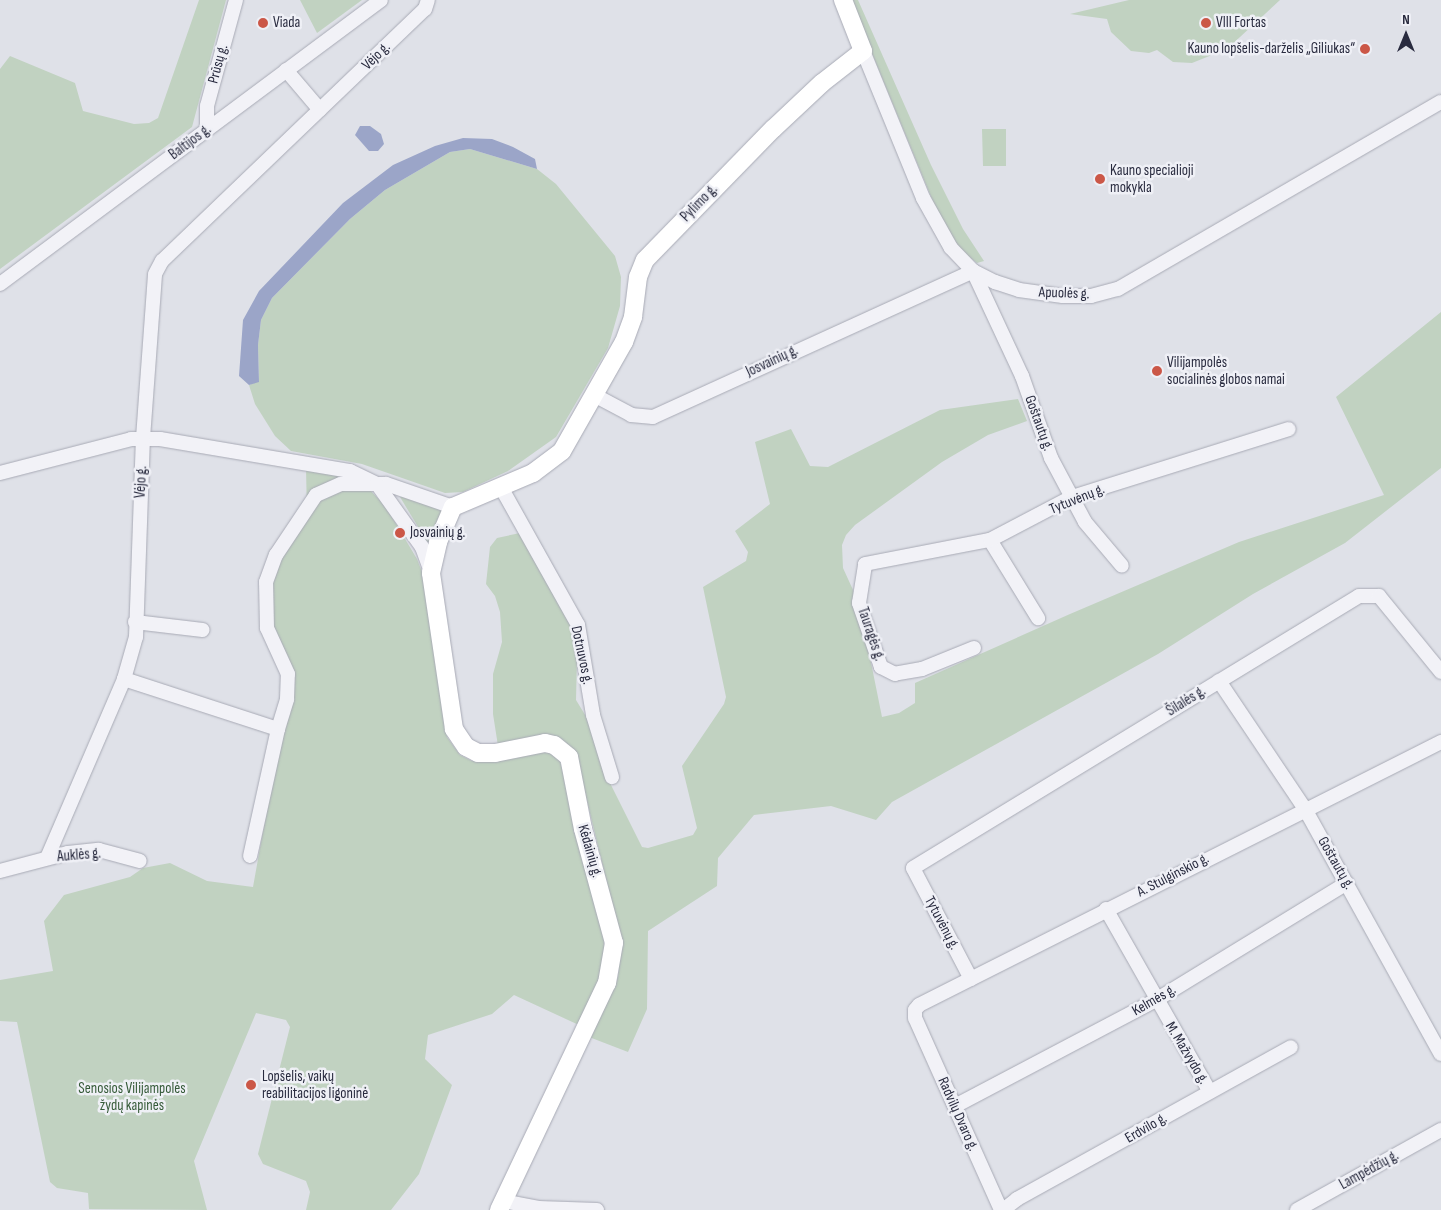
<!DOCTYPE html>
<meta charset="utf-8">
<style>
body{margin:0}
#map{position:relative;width:1441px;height:1210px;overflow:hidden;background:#dfe1e8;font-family:"Sofia Sans Condensed",sans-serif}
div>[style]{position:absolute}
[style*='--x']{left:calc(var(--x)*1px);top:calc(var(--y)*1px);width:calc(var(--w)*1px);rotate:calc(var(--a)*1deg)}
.green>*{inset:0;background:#c1d2c1}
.water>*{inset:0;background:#9ba5c8}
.roads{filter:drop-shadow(0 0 1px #a8aab5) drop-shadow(0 0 1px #a8aab5)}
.minor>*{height:14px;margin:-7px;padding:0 7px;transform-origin:7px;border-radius:7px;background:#f2f2f7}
.major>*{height:18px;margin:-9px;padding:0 9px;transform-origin:9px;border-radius:9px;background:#fff}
.dots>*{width:14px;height:14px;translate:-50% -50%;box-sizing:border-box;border:2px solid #eff0f6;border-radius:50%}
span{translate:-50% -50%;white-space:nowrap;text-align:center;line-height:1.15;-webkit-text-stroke:5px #eff0f6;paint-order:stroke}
.poi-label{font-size:15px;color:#292b3f}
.left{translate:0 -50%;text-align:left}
.right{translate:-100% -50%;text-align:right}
.street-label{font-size:15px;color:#292b3f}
.park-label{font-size:15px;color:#365b39}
.north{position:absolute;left:1381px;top:10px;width:50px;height:50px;-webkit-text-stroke:4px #eff0f6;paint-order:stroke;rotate:0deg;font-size:14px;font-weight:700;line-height:20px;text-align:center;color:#292b3f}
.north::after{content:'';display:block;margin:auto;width:18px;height:22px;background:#292b3f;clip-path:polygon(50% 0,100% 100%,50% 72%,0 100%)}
</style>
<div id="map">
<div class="green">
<div style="clip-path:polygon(199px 0,226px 0,192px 127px,0 269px,0 69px,10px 56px,75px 83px,83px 111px,134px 124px,149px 123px,158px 118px)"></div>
<div style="clip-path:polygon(300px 0,362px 0,317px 33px)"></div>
<div style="clip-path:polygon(850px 0,858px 0,931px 165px,963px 229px,984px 261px,977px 263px,962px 251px,941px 221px)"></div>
<div style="clip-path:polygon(1129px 0,1280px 0,1227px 49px,1192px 63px,1173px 62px,1157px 50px,1149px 53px,1131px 51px,1111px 32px,1107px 19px,1070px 14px)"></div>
<div style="clip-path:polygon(982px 129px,1006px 129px,1006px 166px,983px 166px)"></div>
<div style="clip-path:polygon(470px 149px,537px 169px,556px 184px,615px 256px,621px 277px,620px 306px,608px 348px,556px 437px,508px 471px,463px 492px,445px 493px,362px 464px,291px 451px,275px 436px,255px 404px,249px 385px,259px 381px,258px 345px,261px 320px,272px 298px,350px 219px,385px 190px,450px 152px)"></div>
<div style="clip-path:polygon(1441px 312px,1441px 468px,1345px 543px,1253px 594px,1158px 654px,892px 802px,876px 820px,831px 806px,754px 815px,718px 858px,717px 886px,648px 931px,647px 1009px,628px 1052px,589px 1037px,618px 977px,620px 953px,615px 916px,579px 768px,570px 753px,498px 746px,493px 714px,493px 674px,502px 642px,500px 612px,495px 596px,486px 584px,490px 547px,497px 538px,520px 533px,572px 628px,577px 658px,576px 700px,587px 718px,607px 777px,642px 847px,648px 848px,693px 835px,697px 828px,682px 766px,724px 704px,726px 697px,703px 587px,746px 561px,748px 552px,735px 531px,770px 504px,755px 442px,791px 429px,810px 466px,828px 467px,940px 410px,1018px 399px,1027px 421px,988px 435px,942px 462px,855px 525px,846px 535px,842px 545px,843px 568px,859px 603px,882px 717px,899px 713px,915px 703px,915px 683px,1070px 614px,1239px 542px,1384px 495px,1336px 397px)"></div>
<div style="clip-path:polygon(306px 468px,348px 479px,370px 490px,386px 507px,417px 559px,429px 590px,447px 737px,460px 755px,472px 761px,488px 761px,545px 750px,559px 759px,570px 789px,604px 927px,604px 964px,596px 990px,581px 1026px,514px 995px,492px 1014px,428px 1035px,425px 1059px,452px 1085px,419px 1174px,391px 1210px,306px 1210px,310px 1192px,306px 1181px,263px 1164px,258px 1154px,290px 1027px,286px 1020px,256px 1013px,194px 1161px,207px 1210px,89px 1209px,88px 1193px,57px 1188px,50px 1182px,17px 1022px,0 1021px,0 980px,53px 971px,44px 921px,64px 895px,130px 877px,143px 868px,170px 863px,207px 881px,253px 887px,280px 736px,292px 689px,273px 637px,272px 570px,307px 515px)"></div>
<div style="clip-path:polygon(403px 496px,443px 511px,429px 545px,400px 497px)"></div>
</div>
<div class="water">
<div style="clip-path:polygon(360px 126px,370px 126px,381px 134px,384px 144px,378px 151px,369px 151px,355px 135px)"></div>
<div style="clip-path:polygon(463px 138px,492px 139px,513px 147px,535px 159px,537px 169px,470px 149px,450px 152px,385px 190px,350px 219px,272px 298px,261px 320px,258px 345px,259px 382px,249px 385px,239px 376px,243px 320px,259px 291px,343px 203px,393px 165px,435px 146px)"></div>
</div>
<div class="roads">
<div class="minor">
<div style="--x:863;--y:51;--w:159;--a:67.8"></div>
<div style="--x:923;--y:198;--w:57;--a:60.8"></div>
<div style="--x:951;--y:248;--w:32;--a:46"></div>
<div style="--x:973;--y:271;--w:25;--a:27"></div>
<div style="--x:995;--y:282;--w:25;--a:18"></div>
<div style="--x:1019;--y:290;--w:44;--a:7.8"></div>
<div style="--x:1063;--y:296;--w:28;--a:0"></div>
<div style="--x:1091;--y:296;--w:28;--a:-15"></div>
<div style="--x:1118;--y:289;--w:373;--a:-30.1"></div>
<div style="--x:286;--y:70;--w:52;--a:49.6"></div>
<div style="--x:207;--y:129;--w:23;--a:-90"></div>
<div style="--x:207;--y:106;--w:110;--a:-74.7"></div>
<div style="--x:0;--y:284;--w:475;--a:-36.7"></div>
<div style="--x:596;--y:396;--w:40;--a:28"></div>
<div style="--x:631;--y:415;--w:22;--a:5"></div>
<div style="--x:653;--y:417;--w:352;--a:-24.5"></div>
<div style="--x:973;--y:271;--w:116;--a:65"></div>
<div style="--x:1022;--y:376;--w:87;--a:70.5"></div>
<div style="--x:1051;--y:458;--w:72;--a:62"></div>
<div style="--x:1085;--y:522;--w:57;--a:49.9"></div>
<div style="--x:0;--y:473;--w:135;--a:-14.5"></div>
<div style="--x:131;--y:439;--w:29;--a:0"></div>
<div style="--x:160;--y:439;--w:193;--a:9.6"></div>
<div style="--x:350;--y:471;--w:30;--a:26"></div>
<div style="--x:377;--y:484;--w:9;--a:0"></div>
<div style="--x:386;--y:484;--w:71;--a:18.9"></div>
<div style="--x:502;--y:489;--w:156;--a:60.8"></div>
<div style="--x:578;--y:625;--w:91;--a:80.5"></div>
<div style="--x:593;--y:715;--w:65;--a:73"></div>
<div style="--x:990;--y:540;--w:92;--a:58.4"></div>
<div style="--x:135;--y:622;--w:68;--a:6.7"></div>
<div style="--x:974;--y:648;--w:56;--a:158"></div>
<div style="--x:922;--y:669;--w:27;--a:170"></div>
<div style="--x:895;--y:674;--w:16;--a:-153"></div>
<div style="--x:881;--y:667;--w:68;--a:-109"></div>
<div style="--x:859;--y:603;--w:39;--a:-81"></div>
<div style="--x:865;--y:564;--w:127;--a:-10.9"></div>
<div style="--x:990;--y:540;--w:93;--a:-27.7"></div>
<div style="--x:1072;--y:497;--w:227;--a:-17.4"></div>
<div style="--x:124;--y:679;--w:162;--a:18"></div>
<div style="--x:278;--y:729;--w:130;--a:102.4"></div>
<div style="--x:1219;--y:681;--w:154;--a:56.1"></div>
<div style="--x:1305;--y:809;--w:280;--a:61"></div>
<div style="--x:278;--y:729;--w:31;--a:-73"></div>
<div style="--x:287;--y:699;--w:25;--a:-88"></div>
<div style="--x:288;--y:674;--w:51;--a:-114.5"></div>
<div style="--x:267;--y:628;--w:46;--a:-91.2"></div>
<div style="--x:266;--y:582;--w:29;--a:-70"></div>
<div style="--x:276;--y:555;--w:72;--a:-56.3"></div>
<div style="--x:316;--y:495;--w:27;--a:-24"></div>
<div style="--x:341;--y:484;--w:36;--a:0"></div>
<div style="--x:377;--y:484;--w:77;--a:54.5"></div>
<div style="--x:422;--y:547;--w:27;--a:70"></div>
<div style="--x:47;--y:858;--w:195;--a:-66.7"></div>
<div style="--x:124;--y:679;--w:44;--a:-74.1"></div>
<div style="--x:136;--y:637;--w:199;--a:-88"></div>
<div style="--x:143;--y:438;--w:164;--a:-85.8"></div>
<div style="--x:155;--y:274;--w:15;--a:-62"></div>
<div style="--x:162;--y:261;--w:364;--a:-43.8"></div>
<div style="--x:425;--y:9;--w:9;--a:-72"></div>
<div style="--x:0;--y:871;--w:70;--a:-14.8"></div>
<div style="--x:68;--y:853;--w:31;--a:-6"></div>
<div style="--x:99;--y:850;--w:42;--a:15"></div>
<div style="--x:1106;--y:909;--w:210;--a:60.4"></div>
<div style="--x:971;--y:979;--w:125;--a:-117.6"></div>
<div style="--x:913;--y:868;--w:522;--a:-31.38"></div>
<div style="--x:1359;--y:596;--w:20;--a:0"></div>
<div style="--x:1379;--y:596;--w:98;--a:50.8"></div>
<div style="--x:955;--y:1106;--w:227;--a:-27.8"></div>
<div style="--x:1156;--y:1000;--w:224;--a:-31.5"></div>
<div style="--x:503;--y:1201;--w:36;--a:11"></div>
<div style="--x:538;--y:1208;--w:59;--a:1.9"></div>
<div style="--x:1001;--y:1210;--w:210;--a:-114.1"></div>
<div style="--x:915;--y:1018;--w:8;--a:-90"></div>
<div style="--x:915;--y:1010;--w:6;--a:-51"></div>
<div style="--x:919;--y:1005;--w:585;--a:-26.74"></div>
<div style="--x:1003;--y:1210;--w:18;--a:-38"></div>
<div style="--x:1017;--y:1199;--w:313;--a:-29"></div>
<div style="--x:1297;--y:1210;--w:165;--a:-29.1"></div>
</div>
<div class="major">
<div style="--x:499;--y:1210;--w:251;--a:-64.6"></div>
<div style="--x:607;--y:983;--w:41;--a:-80.1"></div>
<div style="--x:614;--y:943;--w:118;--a:-105.2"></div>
<div style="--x:583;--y:829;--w:73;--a:-101"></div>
<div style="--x:569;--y:757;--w:19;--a:-141"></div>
<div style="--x:554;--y:745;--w:9;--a:-167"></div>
<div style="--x:545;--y:743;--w:51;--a:168.7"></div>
<div style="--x:495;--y:753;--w:17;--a:180"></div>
<div style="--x:478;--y:753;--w:13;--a:-153"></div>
<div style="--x:466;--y:747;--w:22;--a:-124"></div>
<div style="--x:454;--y:729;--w:158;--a:-98.4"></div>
<div style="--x:431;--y:573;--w:32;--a:-77"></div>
<div style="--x:438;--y:542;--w:38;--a:-67"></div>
<div style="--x:453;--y:507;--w:87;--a:-23"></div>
<div style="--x:533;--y:473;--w:36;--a:-37"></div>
<div style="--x:562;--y:451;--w:125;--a:-60.4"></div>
<div style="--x:624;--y:342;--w:27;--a:-70"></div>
<div style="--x:633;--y:317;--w:40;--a:-82.9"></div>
<div style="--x:638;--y:277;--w:18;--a:-68"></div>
<div style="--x:645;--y:260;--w:183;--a:-45.7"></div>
<div style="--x:773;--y:129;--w:67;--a:-43.2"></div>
<div style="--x:822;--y:83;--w:52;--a:-38"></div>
<div style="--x:863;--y:51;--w:55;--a:-111.4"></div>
</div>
</div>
<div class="dots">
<div style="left:263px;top:23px;background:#cb5747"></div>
<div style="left:1206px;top:23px;background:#cb5747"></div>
<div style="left:1365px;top:49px;background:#cb5747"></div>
<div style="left:1100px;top:179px;background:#cb5747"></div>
<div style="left:1157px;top:371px;background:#cb5747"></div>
<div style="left:400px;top:533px;background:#cb5747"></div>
<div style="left:251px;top:1085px;background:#cb5747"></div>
</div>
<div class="poi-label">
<span class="left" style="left:273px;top:23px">Viada</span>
<span class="left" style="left:1216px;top:23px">VIII Fortas</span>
<span class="right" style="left:1355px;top:49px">Kauno lopšelis-darželis „Giliukas“</span>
<span class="left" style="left:1110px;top:179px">Kauno specialioji<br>mokykla</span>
<span class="left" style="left:1167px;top:371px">Vilijampolės<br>socialinės globos namai</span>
<span class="left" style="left:410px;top:533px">Josvainių g.</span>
<span class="left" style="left:262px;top:1085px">Lopšelis, vaikų<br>reabilitacijos ligoninė</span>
</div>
<div class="street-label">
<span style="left:376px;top:56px;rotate:-44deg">Vėjo g.</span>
<span style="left:218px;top:64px;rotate:-75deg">Prūsų g.</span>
<span style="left:190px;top:142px;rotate:-37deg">Baltijos g.</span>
<span style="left:699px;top:203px;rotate:-46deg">Pylimo g.</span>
<span style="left:1064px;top:293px;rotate:2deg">Apuolės g.</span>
<span style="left:772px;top:361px;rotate:-25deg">Josvainių g.</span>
<span style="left:1039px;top:423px;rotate:70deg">Goštautų g.</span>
<span style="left:141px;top:482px;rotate:-87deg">Vėjo g.</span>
<span style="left:1077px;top:499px;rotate:-22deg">Tytuvėnų g.</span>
<span style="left:871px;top:634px;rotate:71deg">Tauragės g.</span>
<span style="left:582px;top:655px;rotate:78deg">Dotnuvos g.</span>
<span style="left:1186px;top:701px;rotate:-32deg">Šilalės g.</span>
<span style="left:590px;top:851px;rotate:74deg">Kėdainių g.</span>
<span style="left:79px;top:855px;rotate:-5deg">Auklės g.</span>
<span style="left:1336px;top:863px;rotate:60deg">Goštautų g.</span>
<span style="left:1173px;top:875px;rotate:-27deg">A. Stulginskio g.</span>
<span style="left:942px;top:923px;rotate:62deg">Tytuvėnų g.</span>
<span style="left:1154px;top:1000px;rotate:-30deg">Kelmės g.</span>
<span style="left:1187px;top:1053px;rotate:59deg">M. Mažvydo g.</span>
<span style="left:958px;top:1114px;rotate:66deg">Radvilų Dvaro g.</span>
<span style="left:1146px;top:1128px;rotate:-30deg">Erdvilo g.</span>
<span style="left:1369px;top:1170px;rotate:-29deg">Lampėdžių g.</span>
</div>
<div class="park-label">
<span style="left:132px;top:1097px">Senosios Vilijampolės<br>žydų kapinės</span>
</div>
<div class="north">N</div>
</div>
